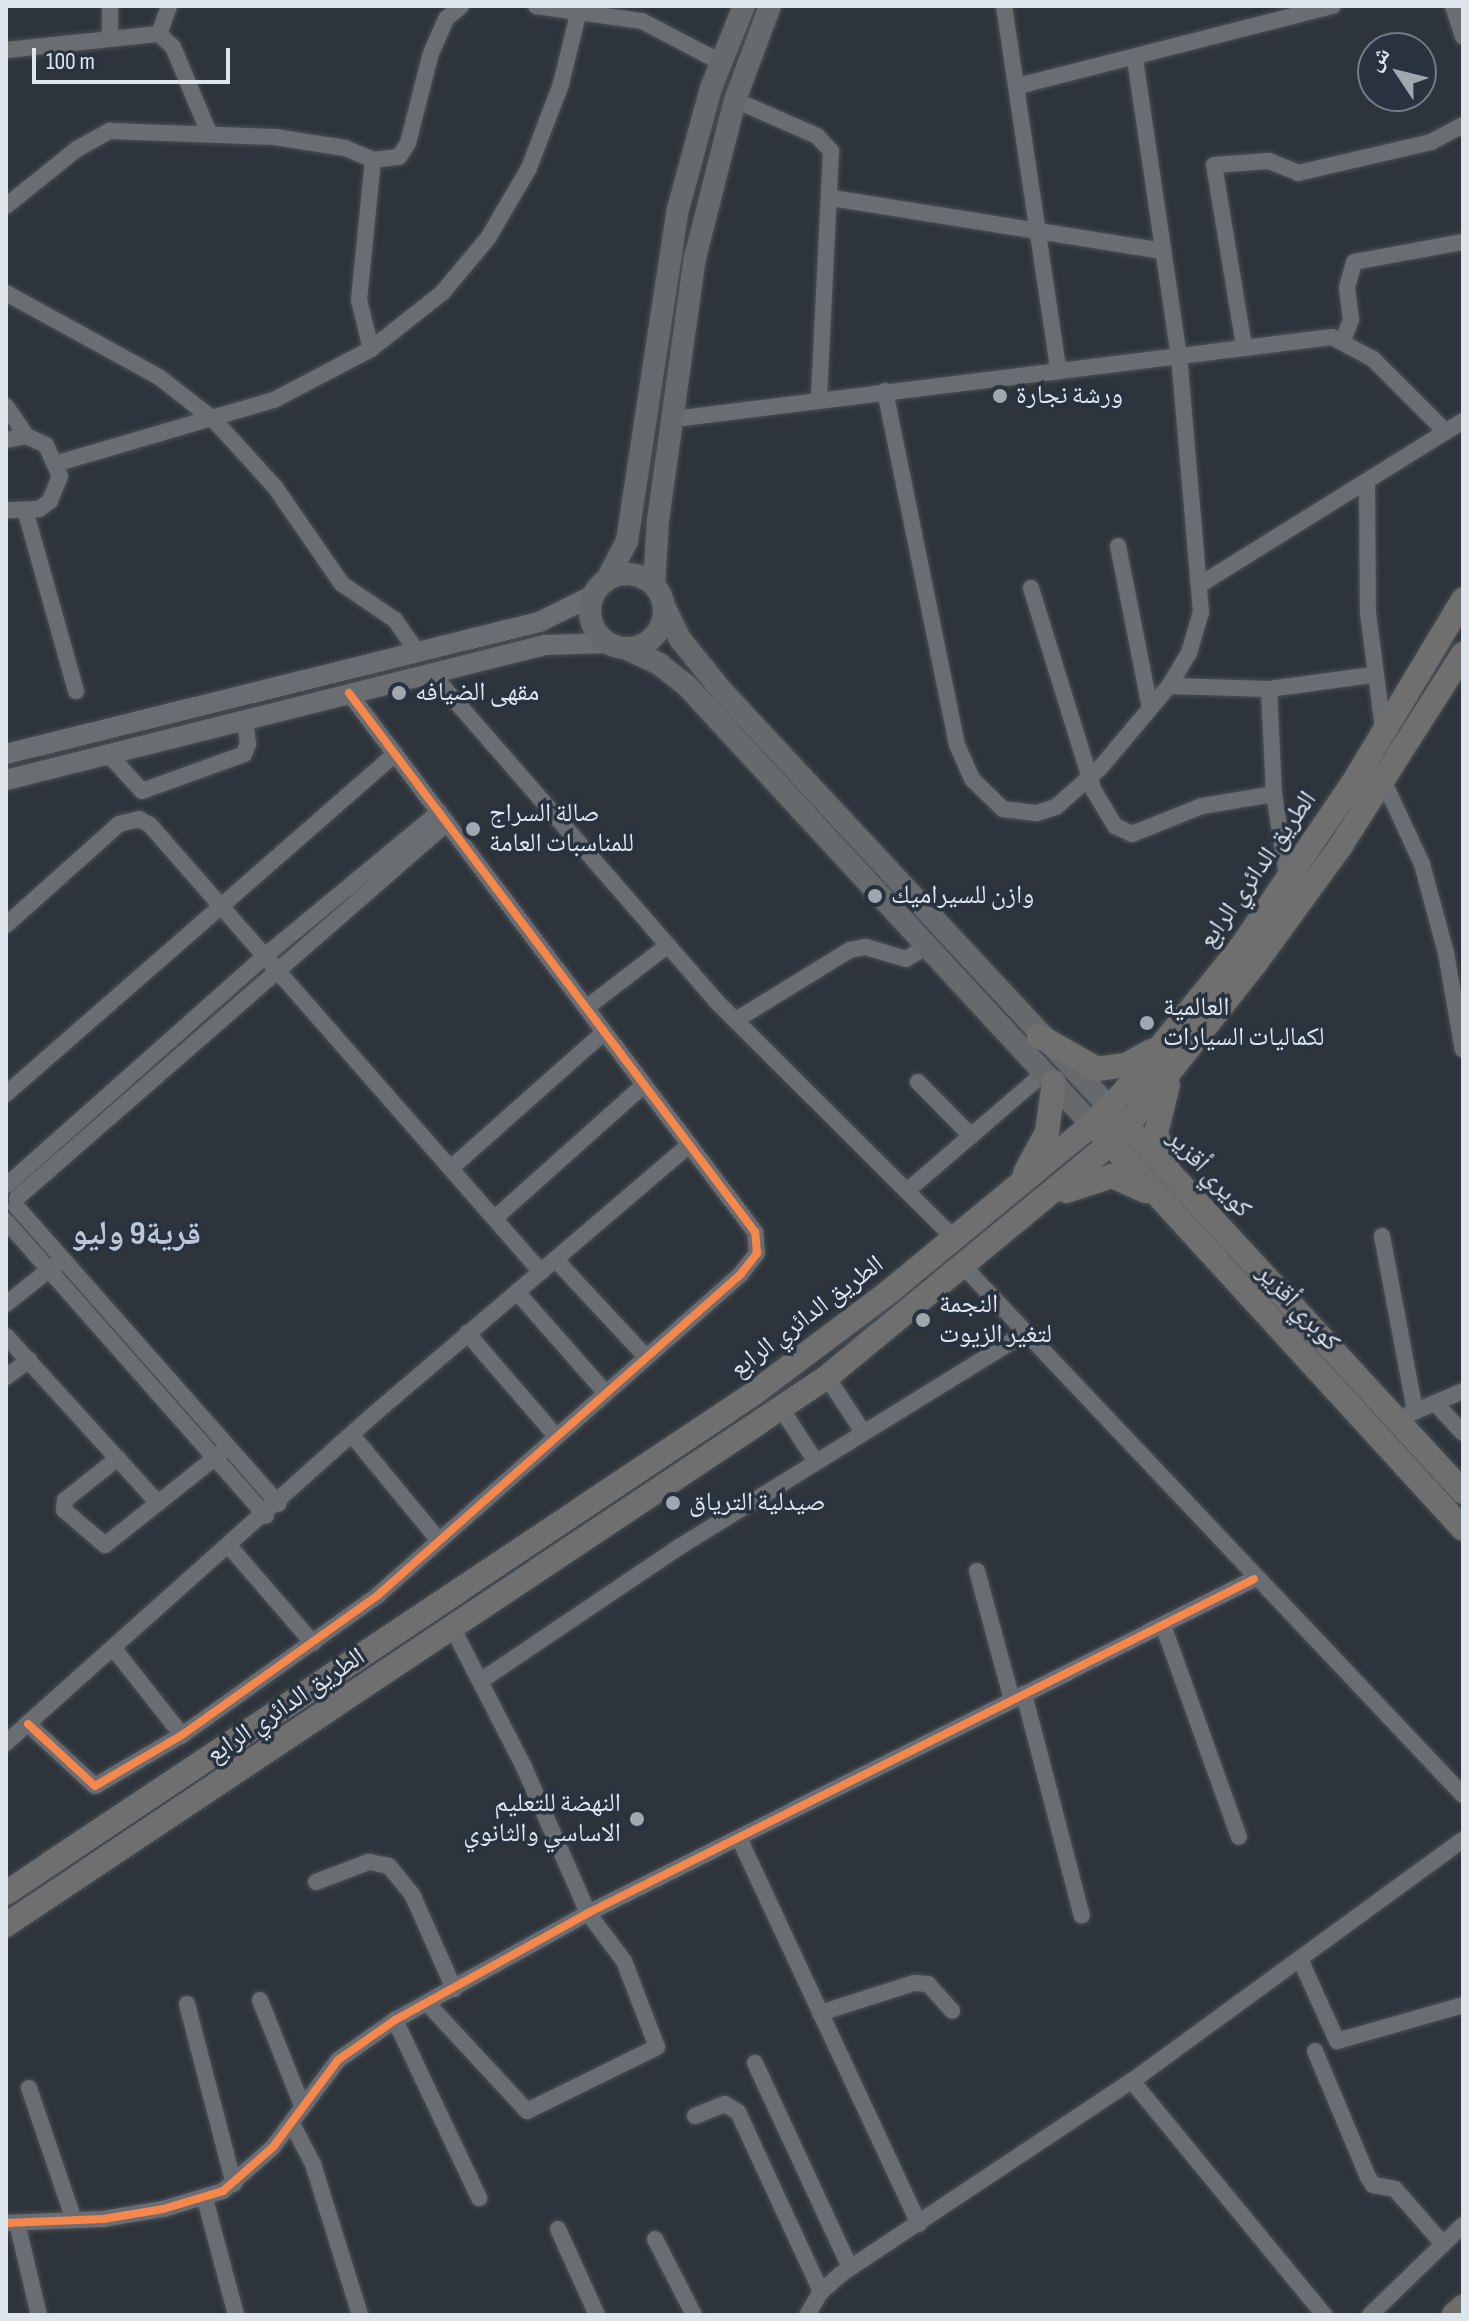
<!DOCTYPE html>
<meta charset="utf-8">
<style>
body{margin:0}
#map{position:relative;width:1469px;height:2321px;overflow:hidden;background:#2e343b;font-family:"Sofia Sans Condensed","Noto Naskh Arabic",sans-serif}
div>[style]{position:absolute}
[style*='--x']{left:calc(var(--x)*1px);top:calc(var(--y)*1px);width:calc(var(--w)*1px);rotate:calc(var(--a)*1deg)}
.roads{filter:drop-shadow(0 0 2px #4b5056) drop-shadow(0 0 2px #4b5056)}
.minor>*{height:16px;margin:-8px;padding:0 8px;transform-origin:8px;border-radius:8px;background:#6a6e73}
.tertiary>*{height:20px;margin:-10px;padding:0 10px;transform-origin:10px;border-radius:10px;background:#6a6e73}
.secondary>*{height:22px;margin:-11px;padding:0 11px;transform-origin:11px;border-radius:11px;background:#676a6d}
.secondary>.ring{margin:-11px;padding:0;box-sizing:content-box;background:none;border:22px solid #676a6d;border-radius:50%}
.primary>*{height:24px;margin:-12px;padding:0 12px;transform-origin:12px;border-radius:12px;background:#6f6f6f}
.trunk>*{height:26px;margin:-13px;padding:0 13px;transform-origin:13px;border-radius:13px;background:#6e6d6c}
.cycleway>*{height:8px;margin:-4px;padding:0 4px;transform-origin:4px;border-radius:4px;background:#f5874c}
.dots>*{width:22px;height:22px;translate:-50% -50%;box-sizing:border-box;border:4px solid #293340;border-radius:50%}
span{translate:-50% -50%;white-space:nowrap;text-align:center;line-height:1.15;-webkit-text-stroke:7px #293340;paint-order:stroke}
.poi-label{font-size:26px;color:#dee5ed}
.left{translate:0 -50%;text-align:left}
.right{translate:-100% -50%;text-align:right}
.street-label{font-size:26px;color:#dee5ed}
.district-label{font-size:34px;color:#bbc7d7;font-weight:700}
.frame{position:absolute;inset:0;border:8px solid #dee5ed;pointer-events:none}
.north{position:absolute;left:1357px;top:32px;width:80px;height:80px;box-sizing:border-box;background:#293340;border:2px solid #717a85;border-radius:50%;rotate:305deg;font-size:22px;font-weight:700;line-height:32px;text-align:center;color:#dee5ed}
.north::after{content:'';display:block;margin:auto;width:28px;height:36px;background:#a0a7af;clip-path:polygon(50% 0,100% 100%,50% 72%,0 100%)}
.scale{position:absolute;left:32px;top:48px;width:198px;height:36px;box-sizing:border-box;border:4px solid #dee5ed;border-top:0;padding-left:10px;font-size:24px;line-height:28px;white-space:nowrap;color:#dee5ed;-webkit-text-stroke:6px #293340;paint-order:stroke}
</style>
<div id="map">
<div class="roads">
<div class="minor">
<div style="--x:536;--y:6;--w:107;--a:8.1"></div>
<div style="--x:642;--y:21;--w:88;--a:27.7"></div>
<div style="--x:1004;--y:6;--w:366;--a:81.5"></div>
<div style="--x:1453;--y:6;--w:32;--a:72"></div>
<div style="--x:159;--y:34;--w:30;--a:-70"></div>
<div style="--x:110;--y:39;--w:33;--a:-90"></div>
<div style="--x:6;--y:50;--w:154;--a:-6"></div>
<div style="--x:159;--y:34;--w:19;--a:43"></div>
<div style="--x:173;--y:47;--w:93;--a:67.3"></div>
<div style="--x:1018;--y:86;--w:325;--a:-14.3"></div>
<div style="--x:735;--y:100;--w:90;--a:23.7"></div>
<div style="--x:817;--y:136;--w:21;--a:47"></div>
<div style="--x:831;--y:151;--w:249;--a:92.8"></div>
<div style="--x:832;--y:198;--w:335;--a:9.1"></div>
<div style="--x:6;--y:206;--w:91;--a:-38.8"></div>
<div style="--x:77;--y:149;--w:38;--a:-29"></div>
<div style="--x:110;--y:131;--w:165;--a:2.1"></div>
<div style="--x:275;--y:137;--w:71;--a:8.9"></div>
<div style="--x:345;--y:148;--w:30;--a:23"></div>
<div style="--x:6;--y:293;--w:175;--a:28.8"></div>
<div style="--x:159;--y:377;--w:70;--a:38"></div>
<div style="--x:214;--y:420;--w:91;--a:47.7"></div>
<div style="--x:275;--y:487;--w:118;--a:55.4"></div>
<div style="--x:342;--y:584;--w:64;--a:34.2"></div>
<div style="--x:395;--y:620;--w:38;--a:55"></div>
<div style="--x:1343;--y:340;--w:22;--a:-68"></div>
<div style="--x:1351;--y:320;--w:33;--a:-97"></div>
<div style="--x:1347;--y:287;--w:26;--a:-74"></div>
<div style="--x:1354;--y:262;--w:111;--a:-10.4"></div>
<div style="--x:1244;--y:346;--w:183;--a:-99.4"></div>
<div style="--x:1214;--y:165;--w:55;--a:-4.2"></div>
<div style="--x:1269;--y:161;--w:31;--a:22"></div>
<div style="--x:1298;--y:173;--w:137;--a:-13.1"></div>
<div style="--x:1431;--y:142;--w:36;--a:-28"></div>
<div style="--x:371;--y:349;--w:50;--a:-103.8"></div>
<div style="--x:359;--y:300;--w:141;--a:-84.3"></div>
<div style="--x:373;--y:160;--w:26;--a:-7"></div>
<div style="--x:399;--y:157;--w:17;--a:-57"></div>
<div style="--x:408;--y:143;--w:93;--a:-75.7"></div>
<div style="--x:431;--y:53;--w:37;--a:-66"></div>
<div style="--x:446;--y:19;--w:20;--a:-41"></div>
<div style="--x:885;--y:391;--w:361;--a:78.5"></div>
<div style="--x:957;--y:745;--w:37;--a:66"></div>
<div style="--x:972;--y:779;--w:43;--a:44.1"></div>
<div style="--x:1003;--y:809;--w:34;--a:7"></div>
<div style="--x:1037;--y:813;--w:20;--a:-18"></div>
<div style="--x:1056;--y:807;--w:59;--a:-41.6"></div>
<div style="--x:1100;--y:768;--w:107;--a:-49.9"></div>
<div style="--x:1169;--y:686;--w:39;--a:-59"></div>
<div style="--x:1189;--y:653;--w:43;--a:-73.7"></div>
<div style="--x:1201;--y:612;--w:256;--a:-94.9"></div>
<div style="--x:1179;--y:357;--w:301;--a:-98.4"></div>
<div style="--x:6;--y:406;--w:36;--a:56"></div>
<div style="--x:674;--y:419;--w:663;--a:-7.1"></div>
<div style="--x:1332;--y:337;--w:47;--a:28.2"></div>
<div style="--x:1373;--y:359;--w:103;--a:45"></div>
<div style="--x:6;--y:440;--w:20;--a:-11"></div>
<div style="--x:26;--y:436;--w:22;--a:24"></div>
<div style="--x:46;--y:445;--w:34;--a:66"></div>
<div style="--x:60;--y:476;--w:27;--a:112"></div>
<div style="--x:50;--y:501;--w:14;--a:144"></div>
<div style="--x:39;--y:509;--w:33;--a:178"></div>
<div style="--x:58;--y:463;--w:225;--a:-16.3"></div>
<div style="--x:274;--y:400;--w:110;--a:-27.7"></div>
<div style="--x:371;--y:349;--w:90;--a:-38.3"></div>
<div style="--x:442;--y:293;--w:72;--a:-50.1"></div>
<div style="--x:488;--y:238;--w:81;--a:-59.6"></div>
<div style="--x:529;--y:168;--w:90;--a:-69.1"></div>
<div style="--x:561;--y:84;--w:80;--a:-76.3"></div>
<div style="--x:1367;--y:482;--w:131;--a:89.6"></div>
<div style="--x:1368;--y:613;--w:117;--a:82.6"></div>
<div style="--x:26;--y:513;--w:185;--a:74.3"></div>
<div style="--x:1118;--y:546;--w:164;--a:78.8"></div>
<div style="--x:1201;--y:584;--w:309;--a:-31.9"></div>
<div style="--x:1031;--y:588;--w:213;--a:72.8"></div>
<div style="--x:1094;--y:791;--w:41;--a:59"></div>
<div style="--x:1115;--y:826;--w:19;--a:25"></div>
<div style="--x:1132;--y:834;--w:75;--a:-21.8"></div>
<div style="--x:1202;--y:806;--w:73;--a:-9.5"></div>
<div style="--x:432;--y:674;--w:432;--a:49"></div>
<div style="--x:715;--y:1000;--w:337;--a:44.9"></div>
<div style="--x:1169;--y:686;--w:100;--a:1.7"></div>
<div style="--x:1269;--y:689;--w:105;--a:-7.7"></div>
<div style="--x:1269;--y:689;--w:105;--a:87.3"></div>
<div style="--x:1274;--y:794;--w:83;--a:81"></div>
<div style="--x:110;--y:756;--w:47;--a:47.6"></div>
<div style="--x:1383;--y:780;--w:93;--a:65.1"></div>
<div style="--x:1422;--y:864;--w:92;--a:74.9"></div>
<div style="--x:1446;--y:953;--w:98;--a:80.1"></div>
<div style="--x:142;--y:791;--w:109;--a:-19.9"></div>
<div style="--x:244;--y:754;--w:11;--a:-68"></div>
<div style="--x:248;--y:744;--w:23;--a:-97"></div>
<div style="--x:6;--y:925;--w:152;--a:-41.8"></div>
<div style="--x:119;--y:824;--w:21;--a:-14"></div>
<div style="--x:139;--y:819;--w:13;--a:29"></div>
<div style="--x:150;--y:825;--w:594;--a:48.82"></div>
<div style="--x:586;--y:1008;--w:103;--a:-37.5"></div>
<div style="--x:736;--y:1020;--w:134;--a:-31.6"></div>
<div style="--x:850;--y:950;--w:16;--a:-11"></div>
<div style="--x:866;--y:947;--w:42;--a:16.7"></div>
<div style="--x:906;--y:959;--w:23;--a:-31"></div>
<div style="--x:918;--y:1082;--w:76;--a:45.5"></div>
<div style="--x:6;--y:1094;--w:517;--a:-41.15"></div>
<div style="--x:451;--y:1168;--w:205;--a:-41.6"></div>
<div style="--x:7;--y:1185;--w:345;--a:-41.6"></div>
<div style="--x:265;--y:956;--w:226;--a:-39.6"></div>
<div style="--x:908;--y:1190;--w:181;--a:-40.7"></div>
<div style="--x:17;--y:1198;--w:571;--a:-41.09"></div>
<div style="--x:16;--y:1206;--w:397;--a:48.6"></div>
<div style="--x:495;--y:1218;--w:200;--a:-41.8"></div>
<div style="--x:6;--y:1221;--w:393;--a:48.6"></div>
<div style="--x:1382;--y:1236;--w:178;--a:79.3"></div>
<div style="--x:555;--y:1259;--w:134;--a:47.1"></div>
<div style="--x:965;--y:1268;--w:725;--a:46.62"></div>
<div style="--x:517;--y:1292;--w:133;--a:48.7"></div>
<div style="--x:6;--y:1304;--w:68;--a:-38.4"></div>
<div style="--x:467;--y:1333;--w:135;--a:49.2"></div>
<div style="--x:6;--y:1336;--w:226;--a:47.7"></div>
<div style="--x:158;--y:1503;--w:80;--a:-38.4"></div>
<div style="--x:6;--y:1377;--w:29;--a:-36"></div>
<div style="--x:827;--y:1377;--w:66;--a:56.8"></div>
<div style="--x:1435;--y:1403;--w:41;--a:47"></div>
<div style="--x:781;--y:1408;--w:64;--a:57.1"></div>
<div style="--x:1409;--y:1414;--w:59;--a:-23.1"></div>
<div style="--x:352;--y:1435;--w:134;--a:50.5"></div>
<div style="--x:118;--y:1458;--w:68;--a:141.6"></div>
<div style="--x:65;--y:1500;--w:10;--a:96"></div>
<div style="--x:64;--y:1510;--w:54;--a:40.5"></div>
<div style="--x:105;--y:1545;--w:68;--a:-38.4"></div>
<div style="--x:230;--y:1547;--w:127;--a:49.2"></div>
<div style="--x:977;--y:1571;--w:134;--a:74.8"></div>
<div style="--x:1163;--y:1625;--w:225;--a:70.3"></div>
<div style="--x:114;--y:1649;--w:110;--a:51.7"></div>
<div style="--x:482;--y:1680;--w:238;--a:-34"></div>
<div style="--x:679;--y:1547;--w:408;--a:-31.7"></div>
<div style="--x:1024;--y:1694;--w:229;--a:75.4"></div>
<div style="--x:28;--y:1724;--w:91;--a:42.8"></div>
<div style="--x:95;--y:1786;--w:101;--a:-30.4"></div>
<div style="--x:182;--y:1735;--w:241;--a:-35.5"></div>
<div style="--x:378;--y:1595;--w:483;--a:-41.5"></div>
<div style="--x:740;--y:1275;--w:28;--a:-52"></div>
<div style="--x:757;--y:1253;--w:21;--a:-95"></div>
<div style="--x:755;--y:1232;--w:675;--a:-126.99"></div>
<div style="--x:6;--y:1743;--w:492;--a:-41.8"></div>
<div style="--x:373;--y:1415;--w:416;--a:-40.5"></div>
<div style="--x:739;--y:1838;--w:426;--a:65"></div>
<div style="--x:316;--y:1882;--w:57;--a:-20.7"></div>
<div style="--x:369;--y:1862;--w:20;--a:11"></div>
<div style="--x:389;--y:1866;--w:36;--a:51"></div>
<div style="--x:412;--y:1894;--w:104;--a:66.1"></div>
<div style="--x:1300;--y:1959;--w:90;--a:65.7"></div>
<div style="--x:1337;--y:2041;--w:131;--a:-15.9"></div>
<div style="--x:260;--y:2000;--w:116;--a:68.3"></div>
<div style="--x:187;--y:2004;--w:186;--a:75.4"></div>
<div style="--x:428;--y:2004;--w:146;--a:47.2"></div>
<div style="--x:527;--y:2111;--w:145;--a:-26.2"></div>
<div style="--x:657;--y:2047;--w:92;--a:-111"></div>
<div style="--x:624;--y:1961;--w:60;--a:-126.9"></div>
<div style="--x:588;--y:1913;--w:159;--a:-113.7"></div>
<div style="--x:524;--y:1767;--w:155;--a:-117.2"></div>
<div style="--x:820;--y:2013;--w:99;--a:-17.7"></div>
<div style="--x:914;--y:1983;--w:14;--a:4"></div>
<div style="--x:928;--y:1984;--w:36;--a:48"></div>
<div style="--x:395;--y:2020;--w:197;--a:64.7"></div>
<div style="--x:1315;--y:2051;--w:137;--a:67.2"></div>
<div style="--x:1368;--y:2177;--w:9;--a:58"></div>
<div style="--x:1373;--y:2185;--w:22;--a:10"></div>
<div style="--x:1395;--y:2189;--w:73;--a:48.9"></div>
<div style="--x:755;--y:2063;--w:226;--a:65.1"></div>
<div style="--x:1132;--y:2081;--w:303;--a:50.6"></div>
<div style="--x:29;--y:2088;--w:139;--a:71.2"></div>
<div style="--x:695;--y:2116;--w:32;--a:-22"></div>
<div style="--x:725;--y:2104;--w:15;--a:32"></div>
<div style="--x:738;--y:2112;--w:198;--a:65.2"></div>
<div style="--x:292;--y:2124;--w:45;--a:62.3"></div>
<div style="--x:313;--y:2164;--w:158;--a:72.7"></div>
<div style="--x:205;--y:2199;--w:120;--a:75"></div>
<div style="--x:6;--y:2223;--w:97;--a:-2.4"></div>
<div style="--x:103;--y:2219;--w:61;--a:-9.5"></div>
<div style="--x:163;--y:2209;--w:63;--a:-16.7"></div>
<div style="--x:223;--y:2191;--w:67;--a:-41.3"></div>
<div style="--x:273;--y:2147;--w:109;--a:-53.2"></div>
<div style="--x:338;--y:2060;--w:70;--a:-35.1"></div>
<div style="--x:395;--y:2020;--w:221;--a:-29"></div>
<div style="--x:588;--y:1913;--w:745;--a:-26.63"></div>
<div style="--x:17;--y:2223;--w:95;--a:76.6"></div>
<div style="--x:558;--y:2229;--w:94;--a:65.6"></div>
<div style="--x:655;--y:2239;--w:85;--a:62.8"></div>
<div style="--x:807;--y:2315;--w:27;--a:-59"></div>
<div style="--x:821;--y:2292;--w:27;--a:-42"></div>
<div style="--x:841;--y:2274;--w:349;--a:-33.6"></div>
<div style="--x:1132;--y:2081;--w:409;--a:-36.1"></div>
<div style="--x:1370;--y:2315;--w:129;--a:-44.1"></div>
</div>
<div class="tertiary">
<div style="--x:6;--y:754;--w:549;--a:-13.91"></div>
<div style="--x:539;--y:622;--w:61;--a:-26.1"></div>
<div style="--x:6;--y:780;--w:556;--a:-14.06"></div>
<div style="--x:545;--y:645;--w:65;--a:-1.8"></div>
</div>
<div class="secondary">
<div class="ring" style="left:590px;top:574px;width:52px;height:52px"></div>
<div style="--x:606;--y:581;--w:45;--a:-62.3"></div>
<div style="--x:627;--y:541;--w:332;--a:-81.3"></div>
<div style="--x:677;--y:213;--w:130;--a:-74.8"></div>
<div style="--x:711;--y:88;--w:88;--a:-68.1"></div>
<div style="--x:654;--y:585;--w:65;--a:-86.5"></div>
<div style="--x:658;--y:520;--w:265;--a:-82"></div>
<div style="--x:695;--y:258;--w:163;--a:-75.8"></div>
<div style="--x:735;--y:100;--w:100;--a:-69.6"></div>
<div style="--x:664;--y:606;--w:37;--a:64"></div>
<div style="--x:680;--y:639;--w:67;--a:51.1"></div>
<div style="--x:722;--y:691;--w:568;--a:47.07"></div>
<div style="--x:625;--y:648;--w:38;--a:25"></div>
<div style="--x:659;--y:664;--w:36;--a:38"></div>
<div style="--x:687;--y:686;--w:596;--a:47.31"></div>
</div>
<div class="primary">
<div style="--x:1039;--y:1036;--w:67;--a:29.6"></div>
<div style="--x:1097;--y:1069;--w:29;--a:-8"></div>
<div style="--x:1126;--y:1065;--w:29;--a:-29"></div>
<div style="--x:1116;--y:1114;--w:513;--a:47.45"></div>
<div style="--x:1099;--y:1131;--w:539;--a:47.55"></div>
<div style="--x:1167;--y:1164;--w:33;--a:-110"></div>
<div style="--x:1156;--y:1133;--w:49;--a:-76"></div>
<div style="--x:1025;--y:1173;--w:47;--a:-61.8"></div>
<div style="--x:1047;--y:1132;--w:50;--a:-82"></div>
<div style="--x:1066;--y:1191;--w:48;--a:-18.1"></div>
<div style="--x:1112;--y:1176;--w:37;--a:24"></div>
<div style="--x:6;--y:1893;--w:898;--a:-33.74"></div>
<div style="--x:753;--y:1394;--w:171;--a:-36.9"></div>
<div style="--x:890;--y:1291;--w:253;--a:-39.5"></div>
<div style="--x:1085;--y:1130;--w:52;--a:-44.2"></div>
<div style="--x:1122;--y:1094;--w:189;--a:-51"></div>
<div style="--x:1241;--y:947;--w:199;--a:-55.7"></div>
<div style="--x:1353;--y:783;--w:214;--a:-59"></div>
<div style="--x:6;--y:1925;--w:987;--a:-33.72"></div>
<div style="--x:827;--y:1377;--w:351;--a:-39.5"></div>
<div style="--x:1098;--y:1154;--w:52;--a:-45.8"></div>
<div style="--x:1134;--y:1117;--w:195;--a:-51.7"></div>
<div style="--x:1255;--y:964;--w:145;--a:-54"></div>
<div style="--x:1340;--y:847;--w:229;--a:-57.5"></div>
</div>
<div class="trunk">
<div style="--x:1455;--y:2315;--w:11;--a:-41"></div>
</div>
</div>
<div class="cycleway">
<div style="--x:28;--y:1724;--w:91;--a:42.8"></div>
<div style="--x:95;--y:1786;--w:101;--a:-30.4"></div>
<div style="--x:182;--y:1735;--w:241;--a:-35.5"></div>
<div style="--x:378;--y:1595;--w:483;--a:-41.5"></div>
<div style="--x:740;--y:1275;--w:28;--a:-52"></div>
<div style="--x:757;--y:1253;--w:21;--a:-95"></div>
<div style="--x:755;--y:1232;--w:675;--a:-126.99"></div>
<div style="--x:6;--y:2223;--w:97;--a:-2.4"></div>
<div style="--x:103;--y:2219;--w:61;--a:-9.5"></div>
<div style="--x:163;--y:2209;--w:63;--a:-16.7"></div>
<div style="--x:223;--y:2191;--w:67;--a:-41.3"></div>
<div style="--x:273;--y:2147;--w:109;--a:-53.2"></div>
<div style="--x:338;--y:2060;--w:70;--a:-35.1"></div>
<div style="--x:395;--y:2020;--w:221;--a:-29"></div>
<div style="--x:588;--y:1913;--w:745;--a:-26.63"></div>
</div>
<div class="dots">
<div style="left:1000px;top:396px;background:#a0a7af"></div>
<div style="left:399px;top:693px;background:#a0a7af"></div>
<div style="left:473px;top:829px;background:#a0a7af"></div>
<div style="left:875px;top:896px;background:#a0a7af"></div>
<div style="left:1147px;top:1023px;background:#a0a7af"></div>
<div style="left:923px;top:1320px;background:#a0a7af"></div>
<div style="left:673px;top:1503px;background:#a0a7af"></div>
<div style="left:637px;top:1819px;background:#a0a7af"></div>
</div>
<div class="poi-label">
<span class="left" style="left:1016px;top:396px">ورشة نجارة</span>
<span class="left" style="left:415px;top:693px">مقهى الضيافه</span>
<span class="left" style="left:489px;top:829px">صالة السراج<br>للمناسبات العامة</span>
<span class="left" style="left:891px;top:896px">وازن للسيراميك</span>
<span class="left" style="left:1163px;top:1023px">العالمية<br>لكماليات السيارات</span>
<span class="left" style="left:939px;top:1320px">النجمة<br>لتغير الزيوت</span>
<span class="left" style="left:689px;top:1503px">صيدلية الترياق</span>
<span class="right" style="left:621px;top:1819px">النهضة للتعليم<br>الاساسي والثانوي</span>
</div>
<div class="street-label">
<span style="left:1258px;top:870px;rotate:-55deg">الطريق الدائري الرابع</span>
<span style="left:1209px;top:1174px;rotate:47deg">كويري أقزير</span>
<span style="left:1298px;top:1308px;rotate:47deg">كوبري أقزير</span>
<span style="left:807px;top:1317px;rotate:-37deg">الطريق الدائري الرابع</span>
<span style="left:286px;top:1706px;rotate:-34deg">الطريق الدائري الرابع</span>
</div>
<div class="district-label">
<span style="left:136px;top:1234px">قرية9 وليو</span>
</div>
<div class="frame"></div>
<div class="north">ش</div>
<div class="scale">100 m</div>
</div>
